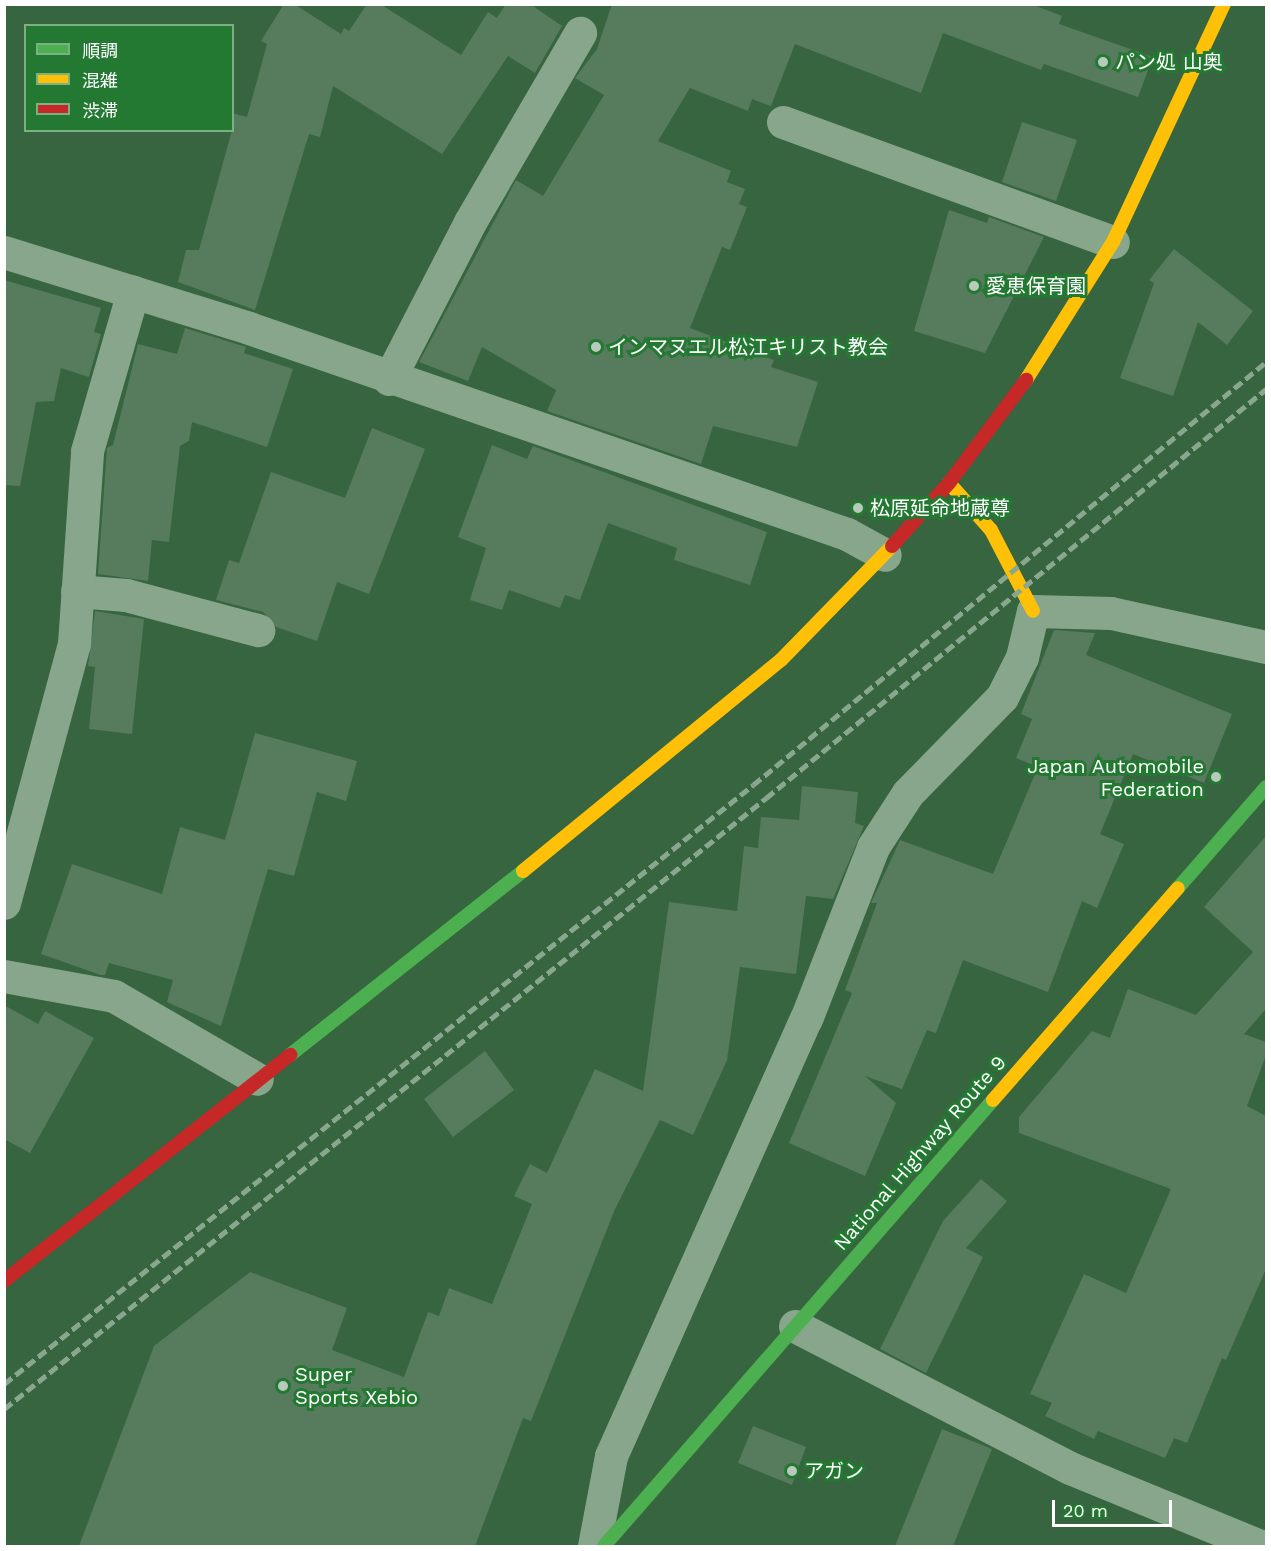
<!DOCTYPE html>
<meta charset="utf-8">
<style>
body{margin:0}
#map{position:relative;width:1271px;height:1551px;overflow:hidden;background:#37653f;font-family:"Work Sans","Noto Sans JP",sans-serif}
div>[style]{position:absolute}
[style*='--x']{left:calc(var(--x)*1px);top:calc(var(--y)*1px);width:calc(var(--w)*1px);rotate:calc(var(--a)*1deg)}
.building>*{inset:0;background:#577b5d}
.street>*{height:33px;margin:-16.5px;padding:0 16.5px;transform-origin:16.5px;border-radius:16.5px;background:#87a68c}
.fast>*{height:14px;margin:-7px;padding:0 7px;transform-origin:7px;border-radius:7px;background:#4caf50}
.slow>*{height:14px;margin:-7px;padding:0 7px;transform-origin:7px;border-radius:7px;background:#ffc107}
.jam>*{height:14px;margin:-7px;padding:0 7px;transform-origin:7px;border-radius:7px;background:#c62828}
.rail>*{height:4.5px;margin-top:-2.25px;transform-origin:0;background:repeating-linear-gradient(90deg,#89a68e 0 10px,transparent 0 14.5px)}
.dots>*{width:16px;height:16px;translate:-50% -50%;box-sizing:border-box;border:3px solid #237932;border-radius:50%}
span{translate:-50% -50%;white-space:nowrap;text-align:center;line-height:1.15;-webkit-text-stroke:6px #237932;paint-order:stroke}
.poi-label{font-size:20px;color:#fff}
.left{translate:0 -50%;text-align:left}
.right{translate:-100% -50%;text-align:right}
.street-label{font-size:20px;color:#fff}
.frame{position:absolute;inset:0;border:6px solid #fff;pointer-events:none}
.legend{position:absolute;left:24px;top:24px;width:210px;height:108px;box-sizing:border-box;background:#237932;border:2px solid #7baf84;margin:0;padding:8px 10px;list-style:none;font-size:18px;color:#fff}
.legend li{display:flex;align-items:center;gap:12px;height:30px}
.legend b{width:30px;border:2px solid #7baf84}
.scale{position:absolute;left:1052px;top:1500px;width:120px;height:27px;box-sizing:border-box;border:3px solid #fff;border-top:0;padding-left:8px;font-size:18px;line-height:21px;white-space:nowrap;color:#fff;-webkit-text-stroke:4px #237932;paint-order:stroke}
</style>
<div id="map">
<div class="building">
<div style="clip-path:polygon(284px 4px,294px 4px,341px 34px,344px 28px,349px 31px,367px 4px,380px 4px,461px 55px,488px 12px,497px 18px,506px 4px,530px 4px,562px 26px,535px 73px,508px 56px,442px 154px,333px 86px,320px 137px,309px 134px,255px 310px,178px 282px,186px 250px,199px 250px,232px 130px,232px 113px,247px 117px,267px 44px,261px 41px)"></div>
<div style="clip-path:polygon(612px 4px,1031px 4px,1062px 16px,1059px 24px,1153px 57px,1138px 97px,1044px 64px,1041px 70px,943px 33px,921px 93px,795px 44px,771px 106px,752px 99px,748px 111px,690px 88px,658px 141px,731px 171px,727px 182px,745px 189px,739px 204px,747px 207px,730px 250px,722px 247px,690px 328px,774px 360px,771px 367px,818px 382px,797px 447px,713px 426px,701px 464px,547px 411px,556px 390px,482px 347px,468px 381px,419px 362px,516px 180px,543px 196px,604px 95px,575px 78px,597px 49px)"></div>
<div style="clip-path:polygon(1022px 122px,1077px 140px,1056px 201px,1002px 182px)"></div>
<div style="clip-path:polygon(949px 210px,987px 223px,989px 217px,1044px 237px,985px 353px,914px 331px)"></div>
<div style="clip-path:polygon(1174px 249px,1253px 311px,1227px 345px,1198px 322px,1173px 396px,1120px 378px,1154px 283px,1149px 280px)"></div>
<div style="clip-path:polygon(4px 280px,101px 308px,94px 332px,101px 334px,89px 377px,61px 368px,54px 401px,36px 402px,20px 486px,4px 485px)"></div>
<div style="clip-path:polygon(185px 328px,246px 347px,244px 353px,293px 369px,267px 447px,192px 422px,189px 441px,180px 446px,169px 542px,152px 540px,148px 581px,98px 574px,107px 448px,113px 445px,138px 344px,177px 354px)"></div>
<div style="clip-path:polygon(372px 428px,425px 449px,369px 594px,337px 582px,317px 641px,276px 627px,263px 612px,216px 600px,229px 560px,239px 563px,271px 472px,345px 498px)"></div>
<div style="clip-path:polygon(492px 445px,527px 459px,533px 446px,767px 532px,750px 585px,674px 560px,677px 548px,608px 523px,580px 600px,565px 595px,560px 608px,509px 590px,502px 610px,470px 600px,486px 548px,458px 537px)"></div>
<div style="clip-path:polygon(95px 611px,144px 619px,132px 734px,89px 729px,95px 667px,88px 666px)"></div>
<div style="clip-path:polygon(1054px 630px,1095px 633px,1086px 655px,1232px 714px,1204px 783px,1133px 754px,1100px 834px,1124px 844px,1097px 908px,1082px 901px,1048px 992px,963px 960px,936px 1033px,927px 1030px,902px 1089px,865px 1076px,896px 1103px,865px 1176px,789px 1143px,852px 993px,845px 990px,877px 903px,871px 903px,900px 840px,993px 874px,1038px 767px,1016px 758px,1032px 719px,1021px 714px)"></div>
<div style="clip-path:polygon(255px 733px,357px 761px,346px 801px,317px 792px,294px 876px,268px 869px,221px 1026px,167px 1002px,173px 980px,109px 963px,105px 975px,101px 975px,41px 954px,72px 864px,162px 894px,180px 827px,225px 840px)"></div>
<div style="clip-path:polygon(802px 786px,858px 792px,855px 823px,864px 826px,833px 899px,806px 896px,796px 974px,740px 967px,727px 1060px,693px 1135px,660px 1120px,615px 1209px,531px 1421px,523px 1418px,475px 1546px,79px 1546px,154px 1346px,250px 1272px,347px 1308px,332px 1350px,404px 1377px,428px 1312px,439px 1316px,449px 1288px,492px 1304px,532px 1204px,514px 1196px,530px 1164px,547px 1173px,595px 1069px,643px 1091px,669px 902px,737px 911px,744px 846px,758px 848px,761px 817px,799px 820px)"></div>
<div style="clip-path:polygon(1266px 836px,1266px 1009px,1244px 1034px,1266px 1042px,1266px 1055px,1247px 1106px,1266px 1116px,1266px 1269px,1226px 1360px,1222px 1358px,1187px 1443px,1174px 1438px,1165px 1458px,1098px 1431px,1094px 1439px,1045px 1416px,1052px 1403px,1030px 1394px,1084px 1274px,1126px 1293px,1171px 1189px,1019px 1133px,1019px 1117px,1092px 1031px,1110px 1038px,1128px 989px,1196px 1015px,1253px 952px,1204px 907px)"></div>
<div style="clip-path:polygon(4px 1005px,38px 1024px,45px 1011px,94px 1038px,30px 1153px,4px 1139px)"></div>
<div style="clip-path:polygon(485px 1051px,514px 1090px,453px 1137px,424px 1099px)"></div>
<div style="clip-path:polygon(981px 1179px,1007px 1201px,966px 1248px,983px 1257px,926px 1373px,880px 1349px,943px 1221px)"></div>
<div style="clip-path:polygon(753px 1426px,806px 1447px,792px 1485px,738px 1463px)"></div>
<div style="clip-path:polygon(942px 1429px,992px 1449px,953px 1546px,895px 1546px)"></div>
</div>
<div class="street">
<div style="--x:783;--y:122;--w:351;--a:20"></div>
<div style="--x:4;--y:252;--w:257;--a:17.2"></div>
<div style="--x:249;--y:328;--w:632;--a:19.01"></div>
<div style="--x:847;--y:534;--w:43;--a:28.9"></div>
<div style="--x:389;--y:379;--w:177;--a:-62.7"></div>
<div style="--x:470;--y:222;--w:219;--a:-59.8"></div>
<div style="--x:77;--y:591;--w:49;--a:4.7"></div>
<div style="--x:126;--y:595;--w:137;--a:14.9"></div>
<div style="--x:4;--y:903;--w:268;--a:-74.9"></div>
<div style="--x:74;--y:644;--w:193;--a:-86.1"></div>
<div style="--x:87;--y:451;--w:166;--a:-73.9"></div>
<div style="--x:4;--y:976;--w:112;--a:10.3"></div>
<div style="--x:114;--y:996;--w:165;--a:30.1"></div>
<div style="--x:795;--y:1326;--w:309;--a:27.3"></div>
<div style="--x:1070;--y:1468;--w:205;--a:22.3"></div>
<div style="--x:594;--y:1546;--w:92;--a:-79.3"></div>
<div style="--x:611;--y:1456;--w:479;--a:-66"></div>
<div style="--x:806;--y:1019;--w:185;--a:-68.7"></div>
<div style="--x:873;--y:847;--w:64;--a:-57.1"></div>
<div style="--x:908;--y:793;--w:134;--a:-45.6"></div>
<div style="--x:1002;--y:697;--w:45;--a:-63.4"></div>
<div style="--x:1022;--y:657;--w:47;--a:-76.6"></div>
<div style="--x:1033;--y:611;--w:78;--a:1.5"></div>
<div style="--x:1111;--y:613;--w:159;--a:12.4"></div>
</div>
<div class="fast">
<div style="--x:1178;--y:888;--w:134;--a:-48.9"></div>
<div style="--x:290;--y:1055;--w:297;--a:-38.3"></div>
<div style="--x:604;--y:1546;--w:592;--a:-48.91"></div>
</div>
<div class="slow">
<div style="--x:1026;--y:380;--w:163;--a:-57.8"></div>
<div style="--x:1113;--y:242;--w:263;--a:-65"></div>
<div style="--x:949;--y:483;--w:63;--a:48.2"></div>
<div style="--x:991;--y:530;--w:91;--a:62.6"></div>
<div style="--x:523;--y:871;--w:333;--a:-39.3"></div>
<div style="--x:781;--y:660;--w:159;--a:-45.8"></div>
<div style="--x:993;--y:1100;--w:281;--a:-48.9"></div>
</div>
<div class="jam">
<div style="--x:892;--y:546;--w:85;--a:-47.9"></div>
<div style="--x:949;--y:483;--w:129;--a:-53.2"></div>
<div style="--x:4;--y:1281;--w:365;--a:-38.3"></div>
</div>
<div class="rail">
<div style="--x:4;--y:1384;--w:959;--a:-38.65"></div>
<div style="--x:753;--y:785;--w:665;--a:-39.51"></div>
<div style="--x:4;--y:1409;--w:977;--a:-38.72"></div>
<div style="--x:766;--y:798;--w:646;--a:-39.28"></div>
</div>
<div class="dots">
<div style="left:1103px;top:62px;background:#b9c9bc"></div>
<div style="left:974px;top:286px;background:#b9c9bc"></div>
<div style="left:596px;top:347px;background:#b9c9bc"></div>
<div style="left:858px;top:508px;background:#b9c9bc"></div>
<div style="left:1216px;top:777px;background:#b9c9bc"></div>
<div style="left:283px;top:1386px;background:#b9c9bc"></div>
<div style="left:792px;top:1471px;background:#b9c9bc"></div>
</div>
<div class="poi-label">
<span class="left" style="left:1115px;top:62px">パン処 山奥</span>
<span class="left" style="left:986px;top:286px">愛恵保育園</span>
<span class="left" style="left:608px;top:347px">インマヌエル松江キリスト教会</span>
<span class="left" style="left:870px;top:508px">松原延命地蔵尊</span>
<span class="right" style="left:1204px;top:778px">Japan Automobile<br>Federation</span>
<span class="left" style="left:295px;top:1386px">Super<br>Sports Xebio</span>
<span class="left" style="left:804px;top:1471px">アガン</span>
</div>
<div class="street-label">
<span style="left:920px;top:1153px;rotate:-49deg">National Highway Route 9</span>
</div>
<div class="frame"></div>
<ul class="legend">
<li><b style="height:8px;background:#4caf50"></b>順調</li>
<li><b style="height:8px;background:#ffc107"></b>混雑</li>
<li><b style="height:8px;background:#c62828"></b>渋滞</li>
</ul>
<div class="scale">20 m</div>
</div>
